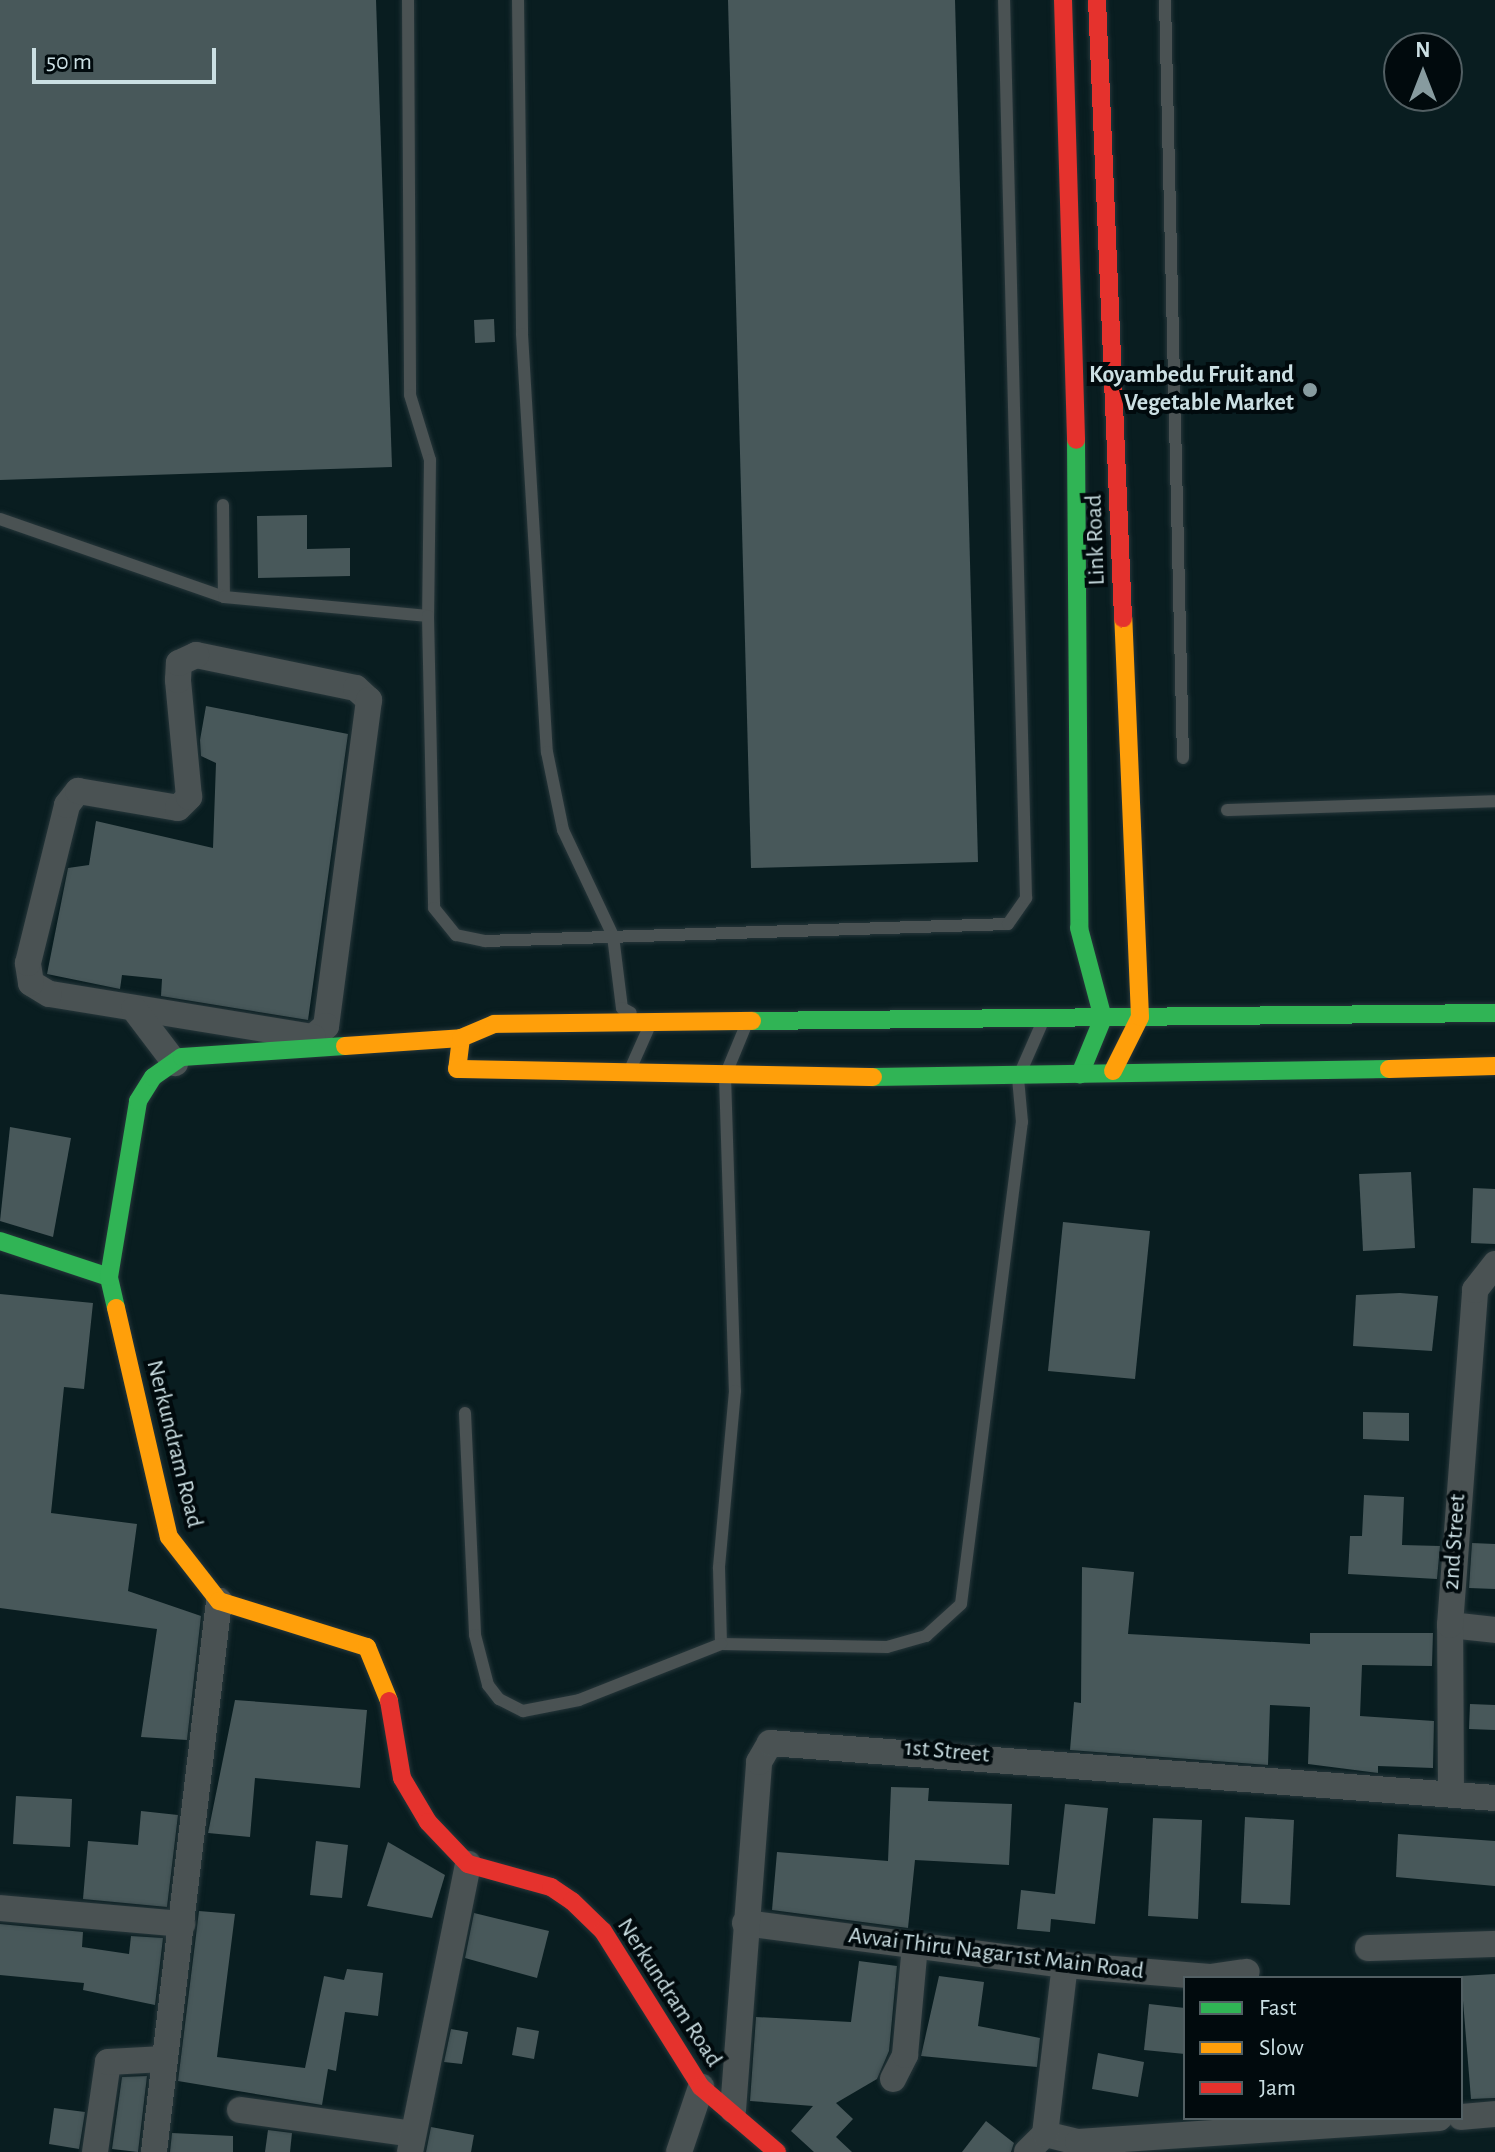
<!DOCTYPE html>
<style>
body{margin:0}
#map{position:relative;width:1495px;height:2152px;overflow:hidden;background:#091d20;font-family:"Alegreya Sans",sans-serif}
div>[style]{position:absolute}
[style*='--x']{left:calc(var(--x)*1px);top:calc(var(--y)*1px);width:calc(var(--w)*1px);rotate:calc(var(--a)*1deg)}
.building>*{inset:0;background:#48585a}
.roads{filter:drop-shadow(0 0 2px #26363a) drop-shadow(0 0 2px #26363a)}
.lane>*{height:12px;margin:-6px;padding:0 6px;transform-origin:6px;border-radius:6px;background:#4a5253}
.street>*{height:26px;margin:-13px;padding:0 13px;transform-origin:13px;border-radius:13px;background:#4a5253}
.fast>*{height:18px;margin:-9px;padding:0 9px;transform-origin:9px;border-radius:9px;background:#30b455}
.slow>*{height:18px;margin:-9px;padding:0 9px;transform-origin:9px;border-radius:9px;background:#ff9f0a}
.jam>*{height:18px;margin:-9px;padding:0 9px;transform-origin:9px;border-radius:9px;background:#e5322d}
.dots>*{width:22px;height:22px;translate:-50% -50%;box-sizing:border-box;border:4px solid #010a0d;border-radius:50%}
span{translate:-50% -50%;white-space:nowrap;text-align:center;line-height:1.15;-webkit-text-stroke:8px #010a0d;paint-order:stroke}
.poi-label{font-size:24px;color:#cbdfe3;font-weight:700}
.right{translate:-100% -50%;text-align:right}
.street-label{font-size:24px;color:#cbdfe3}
.legend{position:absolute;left:1183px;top:1976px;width:280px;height:144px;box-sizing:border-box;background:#010a0d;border:2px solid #525f63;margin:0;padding:10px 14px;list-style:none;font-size:24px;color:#cbdfe3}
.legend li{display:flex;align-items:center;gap:16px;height:40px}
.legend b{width:40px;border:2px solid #525f63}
.north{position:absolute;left:1383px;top:32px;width:80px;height:80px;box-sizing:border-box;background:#010a0d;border:2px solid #525f63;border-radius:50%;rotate:0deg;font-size:22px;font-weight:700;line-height:32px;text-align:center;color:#cbdfe3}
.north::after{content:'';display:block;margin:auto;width:28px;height:36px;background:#879b9f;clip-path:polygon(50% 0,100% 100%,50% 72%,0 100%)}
.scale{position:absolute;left:32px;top:48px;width:184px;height:36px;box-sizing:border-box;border:4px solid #cbdfe3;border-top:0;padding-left:10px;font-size:24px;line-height:28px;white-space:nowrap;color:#cbdfe3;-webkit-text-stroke:6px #010a0d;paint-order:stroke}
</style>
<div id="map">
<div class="building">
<div style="clip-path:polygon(0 0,376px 0,392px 467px,0 480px)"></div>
<div style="clip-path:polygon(728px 0,955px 0,978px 862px,751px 868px)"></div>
<div style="clip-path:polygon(494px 319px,495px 342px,475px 343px,474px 320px)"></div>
<div style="clip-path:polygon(307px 515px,307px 549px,350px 548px,350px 576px,258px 578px,257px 516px)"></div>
<div style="clip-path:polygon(206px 706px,348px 734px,308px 1020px,161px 996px,162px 979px,122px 975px,120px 989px,47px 974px,68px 868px,89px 865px,96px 821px,213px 848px,216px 763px,201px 756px,200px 740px)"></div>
<div style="clip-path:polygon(10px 1127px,71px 1138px,53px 1237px,0 1221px)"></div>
<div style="clip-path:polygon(1411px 1172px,1415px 1248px,1363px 1251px,1359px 1174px)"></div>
<div style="clip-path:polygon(1473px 1188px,1495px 1189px,1495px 1244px,1471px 1243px)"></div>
<div style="clip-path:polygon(1063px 1222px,1150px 1231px,1135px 1379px,1048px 1371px)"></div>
<div style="clip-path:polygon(1400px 1293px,1438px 1296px,1432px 1351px,1353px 1346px,1356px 1295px)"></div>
<div style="clip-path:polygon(0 1294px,93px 1303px,84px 1389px,64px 1387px,51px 1513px,137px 1524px,128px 1591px,201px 1616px,187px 1740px,141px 1737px,157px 1629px,0 1608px)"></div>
<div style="clip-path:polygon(1363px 1412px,1409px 1413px,1409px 1441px,1363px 1439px)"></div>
<div style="clip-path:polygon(1364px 1495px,1404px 1497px,1402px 1545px,1440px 1546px,1437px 1579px,1348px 1574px,1350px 1536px,1362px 1536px)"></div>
<div style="clip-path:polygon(1472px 1543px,1495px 1544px,1495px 1589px,1469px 1588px)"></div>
<div style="clip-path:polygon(1082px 1567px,1134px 1572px,1128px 1634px,1310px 1644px,1310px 1633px,1433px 1633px,1432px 1666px,1362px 1665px,1360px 1716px,1434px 1721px,1433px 1768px,1378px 1766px,1378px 1773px,1308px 1764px,1310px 1707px,1270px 1705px,1268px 1765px,1070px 1750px,1074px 1702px,1081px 1703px)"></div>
<div style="clip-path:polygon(235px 1700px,367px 1710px,360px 1788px,255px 1778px,250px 1837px,208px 1833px)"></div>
<div style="clip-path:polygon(1470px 1704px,1495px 1705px,1495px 1730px,1469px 1729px)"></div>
<div style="clip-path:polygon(891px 1787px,929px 1788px,928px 1801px,1012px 1804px,1009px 1865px,915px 1860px,908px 1928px,772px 1910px,777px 1852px,888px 1861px)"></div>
<div style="clip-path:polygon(16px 1796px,72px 1799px,70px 1847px,13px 1844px)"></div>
<div style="clip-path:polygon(1065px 1804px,1108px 1808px,1095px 1924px,1051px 1919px,1050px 1932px,1017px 1929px,1021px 1890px,1055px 1894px)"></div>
<div style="clip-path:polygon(141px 1811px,178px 1815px,167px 1907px,83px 1899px,88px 1841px,138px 1845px)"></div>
<div style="clip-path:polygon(1245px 1817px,1294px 1820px,1290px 1905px,1241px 1903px)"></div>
<div style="clip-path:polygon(1153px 1818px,1202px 1820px,1198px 1919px,1148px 1916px)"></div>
<div style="clip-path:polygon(1398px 1834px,1495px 1841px,1495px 1886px,1396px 1877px)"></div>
<div style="clip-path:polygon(316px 1841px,348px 1845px,342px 1898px,310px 1895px)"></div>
<div style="clip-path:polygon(388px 1842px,445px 1875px,432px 1918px,367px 1906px)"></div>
<div style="clip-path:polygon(199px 1911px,235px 1914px,217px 2057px,305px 2068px,324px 1976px,344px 1980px,347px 1969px,383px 1973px,378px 2016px,345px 2012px,336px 2071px,328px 2069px,322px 2105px,178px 2081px)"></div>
<div style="clip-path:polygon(474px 1913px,549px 1931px,537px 1978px,465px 1958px)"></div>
<div style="clip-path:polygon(0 1924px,83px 1932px,82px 1947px,129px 1954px,131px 1936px,163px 1938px,155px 2005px,83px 1990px,84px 1983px,0 1975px)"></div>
<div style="clip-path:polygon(859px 1961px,897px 1966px,889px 2051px,877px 2079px,836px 2103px,853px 2119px,836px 2137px,852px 2152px,814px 2152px,791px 2131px,813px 2106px,750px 2101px,756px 2017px,851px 2022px)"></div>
<div style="clip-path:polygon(1495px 1974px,1495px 2098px,1471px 2099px,1461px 1976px)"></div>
<div style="clip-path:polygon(939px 1976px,984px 1982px,978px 2026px,1040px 2038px,1037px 2067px,921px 2056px)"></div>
<div style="clip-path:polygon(1149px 2004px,1185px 2008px,1185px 2054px,1144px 2050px)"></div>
<div style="clip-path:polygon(517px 2027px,539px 2031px,534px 2059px,512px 2055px)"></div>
<div style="clip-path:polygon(451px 2029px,468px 2032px,462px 2064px,444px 2062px)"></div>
<div style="clip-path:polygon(1098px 2053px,1144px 2062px,1138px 2097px,1092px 2089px)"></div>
<div style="clip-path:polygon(147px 2076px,138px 2152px,112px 2149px,122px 2077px)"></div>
<div style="clip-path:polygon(54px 2108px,85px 2112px,79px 2149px,49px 2144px)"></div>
<div style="clip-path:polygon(986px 2121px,1014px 2143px,1011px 2152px,962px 2152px)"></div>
<div style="clip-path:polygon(431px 2127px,474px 2135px,471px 2152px,426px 2152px)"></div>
<div style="clip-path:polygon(268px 2130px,292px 2133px,290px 2152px,265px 2152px)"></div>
<div style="clip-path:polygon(172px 2133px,233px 2136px,233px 2152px,170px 2152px)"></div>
</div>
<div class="roads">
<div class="lane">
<div style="--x:408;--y:0;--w:395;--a:89.7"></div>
<div style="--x:410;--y:395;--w:68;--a:72.9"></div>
<div style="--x:430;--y:460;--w:156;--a:90.7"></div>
<div style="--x:518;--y:0;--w:334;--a:89.3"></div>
<div style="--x:522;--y:334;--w:419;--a:86.6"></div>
<div style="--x:547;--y:752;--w:80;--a:78.4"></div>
<div style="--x:563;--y:830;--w:117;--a:64.7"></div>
<div style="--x:613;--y:936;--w:73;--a:82.9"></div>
<div style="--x:622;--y:1008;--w:10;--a:29"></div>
<div style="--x:1165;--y:0;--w:758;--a:88.64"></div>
<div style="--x:223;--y:505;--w:92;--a:89.4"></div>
<div style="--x:0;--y:519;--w:237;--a:19.2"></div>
<div style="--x:224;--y:597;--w:205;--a:5.3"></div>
<div style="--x:428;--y:616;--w:292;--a:88.8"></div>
<div style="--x:434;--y:908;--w:35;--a:51"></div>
<div style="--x:456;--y:935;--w:30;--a:12"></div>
<div style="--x:485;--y:941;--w:523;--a:-1.86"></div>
<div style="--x:1008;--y:924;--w:32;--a:-55"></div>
<div style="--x:1026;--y:898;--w:898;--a:-91.4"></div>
<div style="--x:1227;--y:810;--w:268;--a:-1.9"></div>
<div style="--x:746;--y:1025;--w:55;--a:112.4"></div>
<div style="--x:725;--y:1076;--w:315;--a:88.2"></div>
<div style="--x:735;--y:1391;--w:178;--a:95.2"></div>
<div style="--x:719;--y:1568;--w:76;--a:88.5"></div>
<div style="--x:721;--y:1644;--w:166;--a:1"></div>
<div style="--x:887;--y:1647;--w:41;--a:-15.8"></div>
<div style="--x:926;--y:1636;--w:47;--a:-42.4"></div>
<div style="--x:961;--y:1604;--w:486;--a:-82.8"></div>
<div style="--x:1022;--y:1122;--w:44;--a:-95.2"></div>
<div style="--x:1018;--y:1078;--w:60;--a:-66.4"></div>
<div style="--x:629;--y:1072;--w:49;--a:-66"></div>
<div style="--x:465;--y:1413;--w:222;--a:87.4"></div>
<div style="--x:475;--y:1635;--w:52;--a:75.4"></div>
<div style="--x:488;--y:1685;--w:18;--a:52"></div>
<div style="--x:499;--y:1699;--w:27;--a:27"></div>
<div style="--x:523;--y:1711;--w:57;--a:-11.1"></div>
<div style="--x:579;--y:1700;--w:153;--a:-21.5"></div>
</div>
<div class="street">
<div style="--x:196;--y:655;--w:163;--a:11.7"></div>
<div style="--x:356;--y:688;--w:18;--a:43"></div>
<div style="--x:369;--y:700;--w:329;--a:97.5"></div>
<div style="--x:326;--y:1026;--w:17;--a:140"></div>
<div style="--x:313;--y:1037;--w:267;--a:-170.7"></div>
<div style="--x:49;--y:994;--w:21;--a:-149"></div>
<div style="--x:31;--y:983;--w:20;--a:-99"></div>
<div style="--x:28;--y:963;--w:163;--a:-76.1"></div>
<div style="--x:67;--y:805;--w:18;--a:-52"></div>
<div style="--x:78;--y:791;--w:101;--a:9.6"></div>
<div style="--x:178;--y:808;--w:16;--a:-45"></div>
<div style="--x:189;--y:797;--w:118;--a:-95.4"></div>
<div style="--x:178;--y:680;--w:17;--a:-87"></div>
<div style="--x:179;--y:663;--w:19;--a:-25"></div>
<div style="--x:134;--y:1009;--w:68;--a:52.8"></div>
<div style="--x:1450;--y:1625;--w:45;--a:6.3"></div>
<div style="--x:1451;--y:1794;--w:169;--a:-90.3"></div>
<div style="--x:1450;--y:1625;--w:336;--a:-85.7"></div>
<div style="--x:1475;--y:1290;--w:33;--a:-52"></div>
<div style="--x:0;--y:1908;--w:183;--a:5"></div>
<div style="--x:745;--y:1923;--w:323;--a:7.5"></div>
<div style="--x:1065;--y:1965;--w:145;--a:4.7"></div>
<div style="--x:1210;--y:1977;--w:37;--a:-8"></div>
<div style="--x:1368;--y:1948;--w:127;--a:-1.8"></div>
<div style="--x:893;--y:2079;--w:27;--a:-63"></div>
<div style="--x:905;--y:2055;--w:109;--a:-84.8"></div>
<div style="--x:240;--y:2110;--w:174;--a:7.9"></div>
<div style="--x:733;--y:2110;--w:349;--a:-85.7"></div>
<div style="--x:759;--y:1762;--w:22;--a:-60"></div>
<div style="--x:770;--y:1743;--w:727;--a:4.34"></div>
<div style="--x:1461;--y:2117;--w:34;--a:-5"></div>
<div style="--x:1045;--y:2134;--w:34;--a:14"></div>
<div style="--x:1078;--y:2142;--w:362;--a:-3.8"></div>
<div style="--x:95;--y:2152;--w:91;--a:-81.8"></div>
<div style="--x:108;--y:2062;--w:56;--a:-3.1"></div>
<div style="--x:154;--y:2152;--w:555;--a:-83.27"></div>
<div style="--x:410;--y:2152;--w:294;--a:-78.6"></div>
<div style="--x:679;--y:2152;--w:69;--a:-71.3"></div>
<div style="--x:1027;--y:2152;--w:25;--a:-45"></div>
<div style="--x:1045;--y:2134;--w:170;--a:-83.3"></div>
</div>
<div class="fast">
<div style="--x:1076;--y:440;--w:488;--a:89.6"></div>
<div style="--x:1079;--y:928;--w:93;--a:75.1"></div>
<div style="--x:1103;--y:1018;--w:61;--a:112.3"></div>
<div style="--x:752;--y:1021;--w:743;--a:-0.62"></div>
<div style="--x:873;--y:1077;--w:516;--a:-0.89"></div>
<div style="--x:0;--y:1241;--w:115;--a:18.3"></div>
<div style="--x:116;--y:1308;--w:32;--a:-103"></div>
<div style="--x:109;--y:1277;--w:178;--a:-80.6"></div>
<div style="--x:138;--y:1101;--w:28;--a:-58"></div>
<div style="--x:153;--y:1077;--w:35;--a:-35"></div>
<div style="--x:182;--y:1057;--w:163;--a:-3.9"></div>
</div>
<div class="slow">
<div style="--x:461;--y:1038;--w:31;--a:97"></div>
<div style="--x:457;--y:1069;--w:416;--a:1.1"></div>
<div style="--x:345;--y:1046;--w:116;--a:-3.9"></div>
<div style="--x:461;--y:1038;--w:36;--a:-23"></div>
<div style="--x:494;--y:1024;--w:258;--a:-0.7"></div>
<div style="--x:1389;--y:1069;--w:106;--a:-1.6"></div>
<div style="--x:1113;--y:1071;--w:60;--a:-63.4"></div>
<div style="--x:1140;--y:1017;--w:399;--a:-92.4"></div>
<div style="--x:116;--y:1308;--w:235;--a:77"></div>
<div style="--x:169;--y:1537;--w:81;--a:52"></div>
<div style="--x:219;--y:1601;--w:155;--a:17.3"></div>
<div style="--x:367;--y:1647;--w:58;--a:67.8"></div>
</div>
<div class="jam">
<div style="--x:1063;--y:0;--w:440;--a:88.3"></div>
<div style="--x:1097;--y:0;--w:619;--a:87.59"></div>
<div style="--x:389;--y:1701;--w:78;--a:80.4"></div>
<div style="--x:402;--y:1778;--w:51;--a:59.4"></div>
<div style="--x:428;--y:1822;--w:58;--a:46.4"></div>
<div style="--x:468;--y:1864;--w:86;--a:15.5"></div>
<div style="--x:551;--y:1887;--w:25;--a:34"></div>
<div style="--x:572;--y:1901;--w:43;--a:44.1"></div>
<div style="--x:603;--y:1931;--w:184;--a:57.9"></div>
<div style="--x:701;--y:2087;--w:100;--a:40.5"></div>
</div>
</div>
<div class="dots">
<div style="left:1310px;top:390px;background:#879b9f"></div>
</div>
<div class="poi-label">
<span class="right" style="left:1294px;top:390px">Koyambedu Fruit and<br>Vegetable Market</span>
</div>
<div class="street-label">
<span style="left:1096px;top:540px;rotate:-92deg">Link Road</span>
<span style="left:174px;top:1444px;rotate:76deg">Nerkundram Road</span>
<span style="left:1455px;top:1542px;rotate:-86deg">2nd Street</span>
<span style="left:947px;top:1752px;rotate:5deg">1st Street</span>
<span style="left:996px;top:1954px;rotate:7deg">Avvai Thiru Nagar 1st Main Road</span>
<span style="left:669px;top:1993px;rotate:57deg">Nerkundram Road</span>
</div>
<ul class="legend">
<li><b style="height:10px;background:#30b455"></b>Fast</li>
<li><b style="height:10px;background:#ff9f0a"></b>Slow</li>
<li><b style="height:10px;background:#e5322d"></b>Jam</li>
</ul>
<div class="north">N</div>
<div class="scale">50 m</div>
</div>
